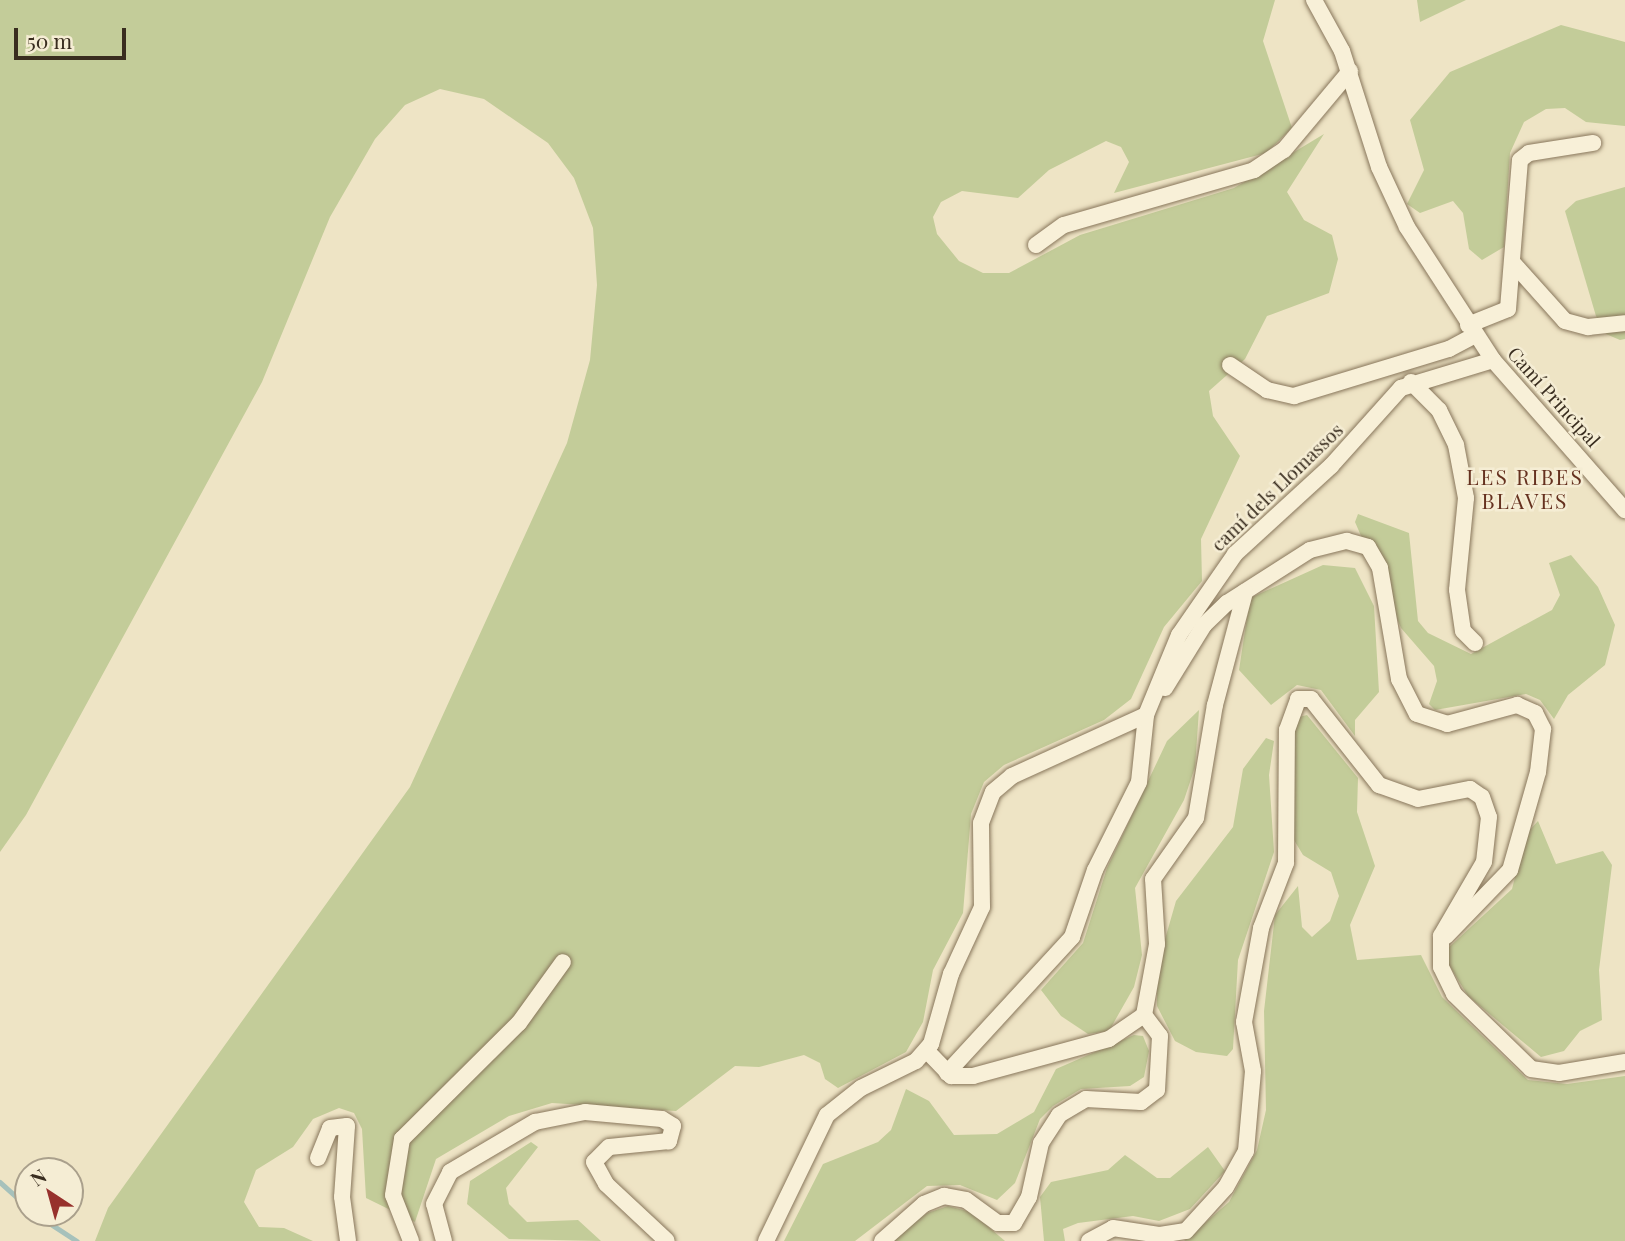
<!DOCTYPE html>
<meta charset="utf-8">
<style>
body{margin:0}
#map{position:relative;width:1625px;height:1241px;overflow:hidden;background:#eee4c5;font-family:"Playfair Display",serif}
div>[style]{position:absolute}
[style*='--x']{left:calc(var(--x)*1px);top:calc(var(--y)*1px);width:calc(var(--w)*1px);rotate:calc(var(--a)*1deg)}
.green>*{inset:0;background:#c3cc99}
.stream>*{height:4.5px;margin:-2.25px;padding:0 2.25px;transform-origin:2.25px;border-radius:2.25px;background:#a6c1bb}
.roads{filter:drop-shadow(0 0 2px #88765b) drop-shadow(0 0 2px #88765b)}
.street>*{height:16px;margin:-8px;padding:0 8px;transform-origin:8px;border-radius:8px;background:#f8f0d8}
span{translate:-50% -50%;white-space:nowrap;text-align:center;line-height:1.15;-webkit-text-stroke:5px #f5edd4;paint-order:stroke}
.street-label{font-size:19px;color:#392d1f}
.neighbourhood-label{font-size:21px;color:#65311f;letter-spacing:2px}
.north{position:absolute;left:14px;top:1157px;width:70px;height:70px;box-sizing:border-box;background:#f5edd4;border:2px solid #aaa08c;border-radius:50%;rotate:324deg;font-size:19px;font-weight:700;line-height:28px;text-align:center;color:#392d1f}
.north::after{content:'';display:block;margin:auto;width:24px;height:32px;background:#97312c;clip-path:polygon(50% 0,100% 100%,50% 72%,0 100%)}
.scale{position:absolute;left:14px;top:28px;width:112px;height:32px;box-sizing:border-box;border:4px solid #392d1f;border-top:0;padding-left:9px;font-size:21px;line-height:24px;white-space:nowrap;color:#392d1f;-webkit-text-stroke:5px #f5edd4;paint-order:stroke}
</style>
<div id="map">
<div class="green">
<div style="clip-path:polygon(0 0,1275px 0,1263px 41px,1292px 128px,1266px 153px,1114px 193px,1129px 162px,1121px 147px,1106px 141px,1049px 170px,1018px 198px,962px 191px,941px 202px,933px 217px,937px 234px,959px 261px,983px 273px,1009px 273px,1080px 235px,1234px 188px,1324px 134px,1287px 192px,1304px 220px,1332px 235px,1338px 259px,1329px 293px,1267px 316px,1245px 359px,1209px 391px,1213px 416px,1240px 456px,1201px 539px,1202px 581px,1164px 627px,1131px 699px,1104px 720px,1004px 765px,984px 782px,971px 814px,963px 913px,933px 970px,923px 1022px,906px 1052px,838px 1088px,825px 1079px,820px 1063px,804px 1055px,759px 1067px,735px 1066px,676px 1111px,552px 1103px,509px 1116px,436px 1159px,415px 1222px,366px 1198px,362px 1129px,354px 1113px,339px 1108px,313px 1119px,293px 1147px,256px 1170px,244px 1202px,259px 1227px,284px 1228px,313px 1241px,95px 1241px,108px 1208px,410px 787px,567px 443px,590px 360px,597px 285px,593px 228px,574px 178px,548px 143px,484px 99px,440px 89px,405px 105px,375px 139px,330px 217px,262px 382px,26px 815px,0 852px)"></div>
<div style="clip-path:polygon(1417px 0,1466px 0,1420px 22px)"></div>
<div style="clip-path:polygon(1561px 25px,1625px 42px,1625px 126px,1586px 122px,1565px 108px,1546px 109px,1524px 122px,1510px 153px,1504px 247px,1482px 260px,1469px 249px,1463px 213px,1453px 201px,1420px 213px,1407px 204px,1424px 170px,1410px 120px,1450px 72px)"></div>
<div style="clip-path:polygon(1625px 187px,1625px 339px,1620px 340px,1606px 334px,1596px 316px,1565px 211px,1576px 201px)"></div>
<div style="clip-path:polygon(1358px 514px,1409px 533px,1418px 621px,1428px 633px,1471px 654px,1552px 610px,1560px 595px,1549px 563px,1571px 555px,1598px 587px,1615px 625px,1605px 665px,1568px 695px,1554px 719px,1540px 700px,1526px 694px,1435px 710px,1429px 704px,1437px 681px,1434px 666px,1401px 628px,1355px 522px)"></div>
<div style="clip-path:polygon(1323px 565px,1355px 568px,1374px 606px,1379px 692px,1355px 720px,1355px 736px,1321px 690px,1297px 685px,1271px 705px,1239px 670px,1250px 598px)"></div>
<div style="clip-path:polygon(1199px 710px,1195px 767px,1184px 800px,1135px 888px,1142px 955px,1134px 987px,1109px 1031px,1088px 1034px,1061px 1016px,1041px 990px,1083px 943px,1107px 868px,1167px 741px)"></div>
<div style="clip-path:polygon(1307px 715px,1358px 778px,1357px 812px,1375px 866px,1350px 925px,1357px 960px,1421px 955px,1442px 997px,1528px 1080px,1567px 1084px,1625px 1076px,1625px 1241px,1184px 1241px,1229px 1202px,1257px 1150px,1266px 1110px,1264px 1011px,1275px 915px,1298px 886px,1302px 927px,1312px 937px,1330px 921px,1339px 896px,1331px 872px,1303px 855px,1294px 840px,1289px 747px,1299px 717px)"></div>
<div style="clip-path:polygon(1266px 738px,1274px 741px,1269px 775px,1274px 852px,1238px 960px,1233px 1049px,1227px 1056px,1196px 1052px,1175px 1041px,1157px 1006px,1157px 967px,1176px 901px,1233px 827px,1243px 769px)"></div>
<div style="clip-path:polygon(1538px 821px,1556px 864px,1603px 851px,1612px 865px,1599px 970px,1602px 1020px,1580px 1031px,1564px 1051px,1541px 1057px,1468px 996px,1447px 962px,1447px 949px,1512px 889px,1526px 834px)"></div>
<div style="clip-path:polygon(1134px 1035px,1143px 1036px,1149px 1051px,1144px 1077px,1130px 1086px,1081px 1089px,1053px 1106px,1040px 1119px,1015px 1183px,997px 1200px,960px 1185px,927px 1186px,855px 1241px,784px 1241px,823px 1164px,878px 1142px,891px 1130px,906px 1089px,929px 1101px,954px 1135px,997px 1134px,1034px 1112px,1056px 1069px)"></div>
<div style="clip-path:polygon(531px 1142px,538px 1147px,506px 1188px,509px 1204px,527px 1222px,578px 1220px,601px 1241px,509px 1239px,467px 1204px,470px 1181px)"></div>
<div style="clip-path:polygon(1208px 1147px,1225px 1171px,1190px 1209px,1159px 1221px,1133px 1216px,1078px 1223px,1063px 1229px,1065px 1241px,1044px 1241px,1040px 1197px,1051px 1182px,1108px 1170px,1125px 1155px,1157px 1178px,1170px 1178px)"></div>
<div style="clip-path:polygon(948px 1206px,971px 1212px,1005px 1241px,890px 1241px,927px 1213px)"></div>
</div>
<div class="stream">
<div style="--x:0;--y:1182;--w:38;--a:42"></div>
<div style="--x:34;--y:1213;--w:51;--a:33.1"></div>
</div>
<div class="roads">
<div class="street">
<div style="--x:1314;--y:0;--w:58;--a:61.2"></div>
<div style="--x:1342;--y:51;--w:122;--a:72.3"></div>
<div style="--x:1379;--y:167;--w:66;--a:65"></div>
<div style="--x:1407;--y:227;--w:158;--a:57.1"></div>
<div style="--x:1493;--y:360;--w:200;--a:48.7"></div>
<div style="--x:1036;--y:245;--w:34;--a:-36"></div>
<div style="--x:1064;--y:225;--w:198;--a:-16.1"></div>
<div style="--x:1254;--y:170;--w:36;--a:-34"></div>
<div style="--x:1284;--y:150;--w:103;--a:-50.1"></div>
<div style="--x:1514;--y:264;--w:76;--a:48.2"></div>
<div style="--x:1565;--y:321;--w:24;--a:15"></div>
<div style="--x:1588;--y:327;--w:37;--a:-6"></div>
<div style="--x:1468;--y:325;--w:43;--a:-21.8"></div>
<div style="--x:1508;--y:309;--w:149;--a:-85.4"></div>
<div style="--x:1520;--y:160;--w:11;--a:-38"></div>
<div style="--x:1529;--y:153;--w:65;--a:-8.9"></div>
<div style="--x:1230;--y:365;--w:45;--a:34"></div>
<div style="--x:1267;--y:390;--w:28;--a:13"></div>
<div style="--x:1294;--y:396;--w:162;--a:-16.9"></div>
<div style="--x:1449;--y:349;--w:30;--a:-28"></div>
<div style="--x:1411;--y:382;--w:40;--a:45"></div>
<div style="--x:1439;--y:410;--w:39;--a:64"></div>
<div style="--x:1456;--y:445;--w:54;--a:79.3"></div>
<div style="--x:1466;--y:498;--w:92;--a:95.6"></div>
<div style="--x:1457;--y:590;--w:41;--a:81.7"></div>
<div style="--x:1463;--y:631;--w:17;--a:45"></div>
<div style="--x:1165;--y:688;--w:74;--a:-58.2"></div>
<div style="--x:1204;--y:625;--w:32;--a:-44"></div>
<div style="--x:1227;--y:603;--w:98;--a:-32.6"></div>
<div style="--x:1310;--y:550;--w:38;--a:-14"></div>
<div style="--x:1347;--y:541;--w:22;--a:16"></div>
<div style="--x:1368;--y:547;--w:24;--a:60"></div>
<div style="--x:1380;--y:568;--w:113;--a:80.3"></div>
<div style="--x:1399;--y:679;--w:39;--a:63"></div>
<div style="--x:1417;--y:714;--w:32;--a:18"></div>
<div style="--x:1447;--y:724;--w:73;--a:-15.2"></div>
<div style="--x:1517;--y:705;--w:20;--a:24"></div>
<div style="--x:1535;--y:713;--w:18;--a:63"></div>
<div style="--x:1543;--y:729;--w:43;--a:96.6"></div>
<div style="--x:1538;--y:772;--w:102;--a:105.9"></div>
<div style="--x:1510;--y:870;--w:92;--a:134.1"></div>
<div style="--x:927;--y:1051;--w:35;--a:46"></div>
<div style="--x:951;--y:1076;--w:22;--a:0"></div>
<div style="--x:973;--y:1076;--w:141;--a:-15.2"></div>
<div style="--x:1109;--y:1039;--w:42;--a:-34.4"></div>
<div style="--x:1144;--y:1015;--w:72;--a:-79.6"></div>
<div style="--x:1157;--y:944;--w:65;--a:-93.5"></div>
<div style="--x:1153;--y:879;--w:75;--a:-54.8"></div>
<div style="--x:1196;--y:818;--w:115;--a:-80.5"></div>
<div style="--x:1215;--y:705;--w:117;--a:-75.1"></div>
<div style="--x:947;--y:1073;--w:185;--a:-47.4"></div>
<div style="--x:1072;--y:937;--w:71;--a:-71.1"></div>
<div style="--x:1095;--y:870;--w:98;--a:-63.4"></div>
<div style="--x:1139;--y:782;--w:67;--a:-84"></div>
<div style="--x:318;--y:1158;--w:32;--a:-68"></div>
<div style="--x:330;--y:1128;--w:17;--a:-7"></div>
<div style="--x:347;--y:1126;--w:71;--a:94"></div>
<div style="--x:342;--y:1197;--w:44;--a:82.2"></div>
<div style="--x:411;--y:1241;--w:49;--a:-111.4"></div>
<div style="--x:393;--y:1195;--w:57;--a:-80.9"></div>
<div style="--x:402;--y:1139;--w:165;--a:-44.8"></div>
<div style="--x:519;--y:1023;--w:75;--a:-54.2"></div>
<div style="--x:444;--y:1241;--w:38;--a:-105"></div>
<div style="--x:434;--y:1204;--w:36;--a:-63"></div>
<div style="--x:450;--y:1172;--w:99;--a:-30.5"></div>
<div style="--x:535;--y:1122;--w:51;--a:-11.3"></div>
<div style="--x:585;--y:1112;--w:77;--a:5.2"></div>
<div style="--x:662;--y:1119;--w:13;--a:32"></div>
<div style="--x:673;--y:1126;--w:16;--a:105"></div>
<div style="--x:669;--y:1141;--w:60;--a:174.3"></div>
<div style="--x:609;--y:1147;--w:21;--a:135"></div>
<div style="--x:594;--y:1162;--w:25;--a:61"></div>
<div style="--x:606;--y:1184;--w:83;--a:43.1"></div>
<div style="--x:766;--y:1241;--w:140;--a:-64.2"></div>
<div style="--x:827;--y:1115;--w:43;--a:-38.5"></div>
<div style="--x:861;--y:1088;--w:61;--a:-26.1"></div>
<div style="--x:916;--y:1061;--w:23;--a:-49"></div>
<div style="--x:931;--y:1044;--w:73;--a:-74.1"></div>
<div style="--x:951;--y:974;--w:74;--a:-65.2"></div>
<div style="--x:982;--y:907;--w:84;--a:-90.7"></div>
<div style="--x:981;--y:823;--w:33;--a:-69"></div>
<div style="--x:993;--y:792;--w:25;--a:-40"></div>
<div style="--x:1012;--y:776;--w:147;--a:-24.5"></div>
<div style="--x:1146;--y:715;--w:87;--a:-67.6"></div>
<div style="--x:1179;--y:635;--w:98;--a:-55.3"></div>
<div style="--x:1235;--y:554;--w:130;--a:-42.5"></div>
<div style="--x:1331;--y:466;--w:105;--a:-48.1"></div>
<div style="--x:1401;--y:388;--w:96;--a:-16.9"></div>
<div style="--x:882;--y:1241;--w:56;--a:-41.4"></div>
<div style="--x:924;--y:1204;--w:22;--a:-22"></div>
<div style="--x:944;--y:1196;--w:22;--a:10"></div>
<div style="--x:966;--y:1200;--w:39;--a:36"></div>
<div style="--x:998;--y:1223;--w:16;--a:0"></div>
<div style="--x:1014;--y:1223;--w:30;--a:-60"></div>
<div style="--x:1029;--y:1197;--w:55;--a:-77.5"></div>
<div style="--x:1041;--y:1143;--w:33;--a:-57"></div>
<div style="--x:1059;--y:1115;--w:31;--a:-31"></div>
<div style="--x:1086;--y:1099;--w:55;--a:3.1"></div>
<div style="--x:1141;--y:1102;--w:20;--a:-37"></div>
<div style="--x:1157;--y:1090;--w:54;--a:-86.8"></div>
<div style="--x:1160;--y:1036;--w:26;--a:-127"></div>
<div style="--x:1089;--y:1241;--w:27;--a:-28"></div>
<div style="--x:1113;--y:1228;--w:48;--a:8.5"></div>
<div style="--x:1160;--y:1235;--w:26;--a:-9"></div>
<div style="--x:1186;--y:1231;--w:59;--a:-47.7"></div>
<div style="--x:1226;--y:1187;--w:41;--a:-60.9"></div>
<div style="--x:1246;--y:1151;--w:80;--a:-85"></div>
<div style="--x:1253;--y:1071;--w:50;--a:-100.4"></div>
<div style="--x:1244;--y:1022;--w:96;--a:-79.7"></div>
<div style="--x:1261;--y:928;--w:70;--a:-69"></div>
<div style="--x:1286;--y:863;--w:133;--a:-89.6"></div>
<div style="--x:1287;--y:730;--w:33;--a:-70"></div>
<div style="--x:1298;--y:699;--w:13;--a:0"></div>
<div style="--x:1311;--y:699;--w:110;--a:51.7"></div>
<div style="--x:1379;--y:785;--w:41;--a:19.7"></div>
<div style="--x:1418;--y:799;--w:53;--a:-10.9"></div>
<div style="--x:1470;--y:789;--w:14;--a:34"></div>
<div style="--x:1482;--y:797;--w:21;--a:71"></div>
<div style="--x:1489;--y:817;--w:45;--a:96.3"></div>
<div style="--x:1484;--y:862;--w:86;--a:120.2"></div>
<div style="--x:1441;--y:936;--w:31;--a:90"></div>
<div style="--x:1441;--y:967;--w:30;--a:64"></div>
<div style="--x:1454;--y:994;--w:107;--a:44.2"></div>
<div style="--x:1531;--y:1069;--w:28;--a:8"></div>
<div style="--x:1559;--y:1073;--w:67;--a:-9.5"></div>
</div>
</div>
<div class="street-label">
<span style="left:1554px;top:397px;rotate:48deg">Camí Principal</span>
<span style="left:1277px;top:487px;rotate:-44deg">camí dels Llomassos</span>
</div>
<div class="neighbourhood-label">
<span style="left:1525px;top:488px">LES RIBES<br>BLAVES</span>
</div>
<div class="north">N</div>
<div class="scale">50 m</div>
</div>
